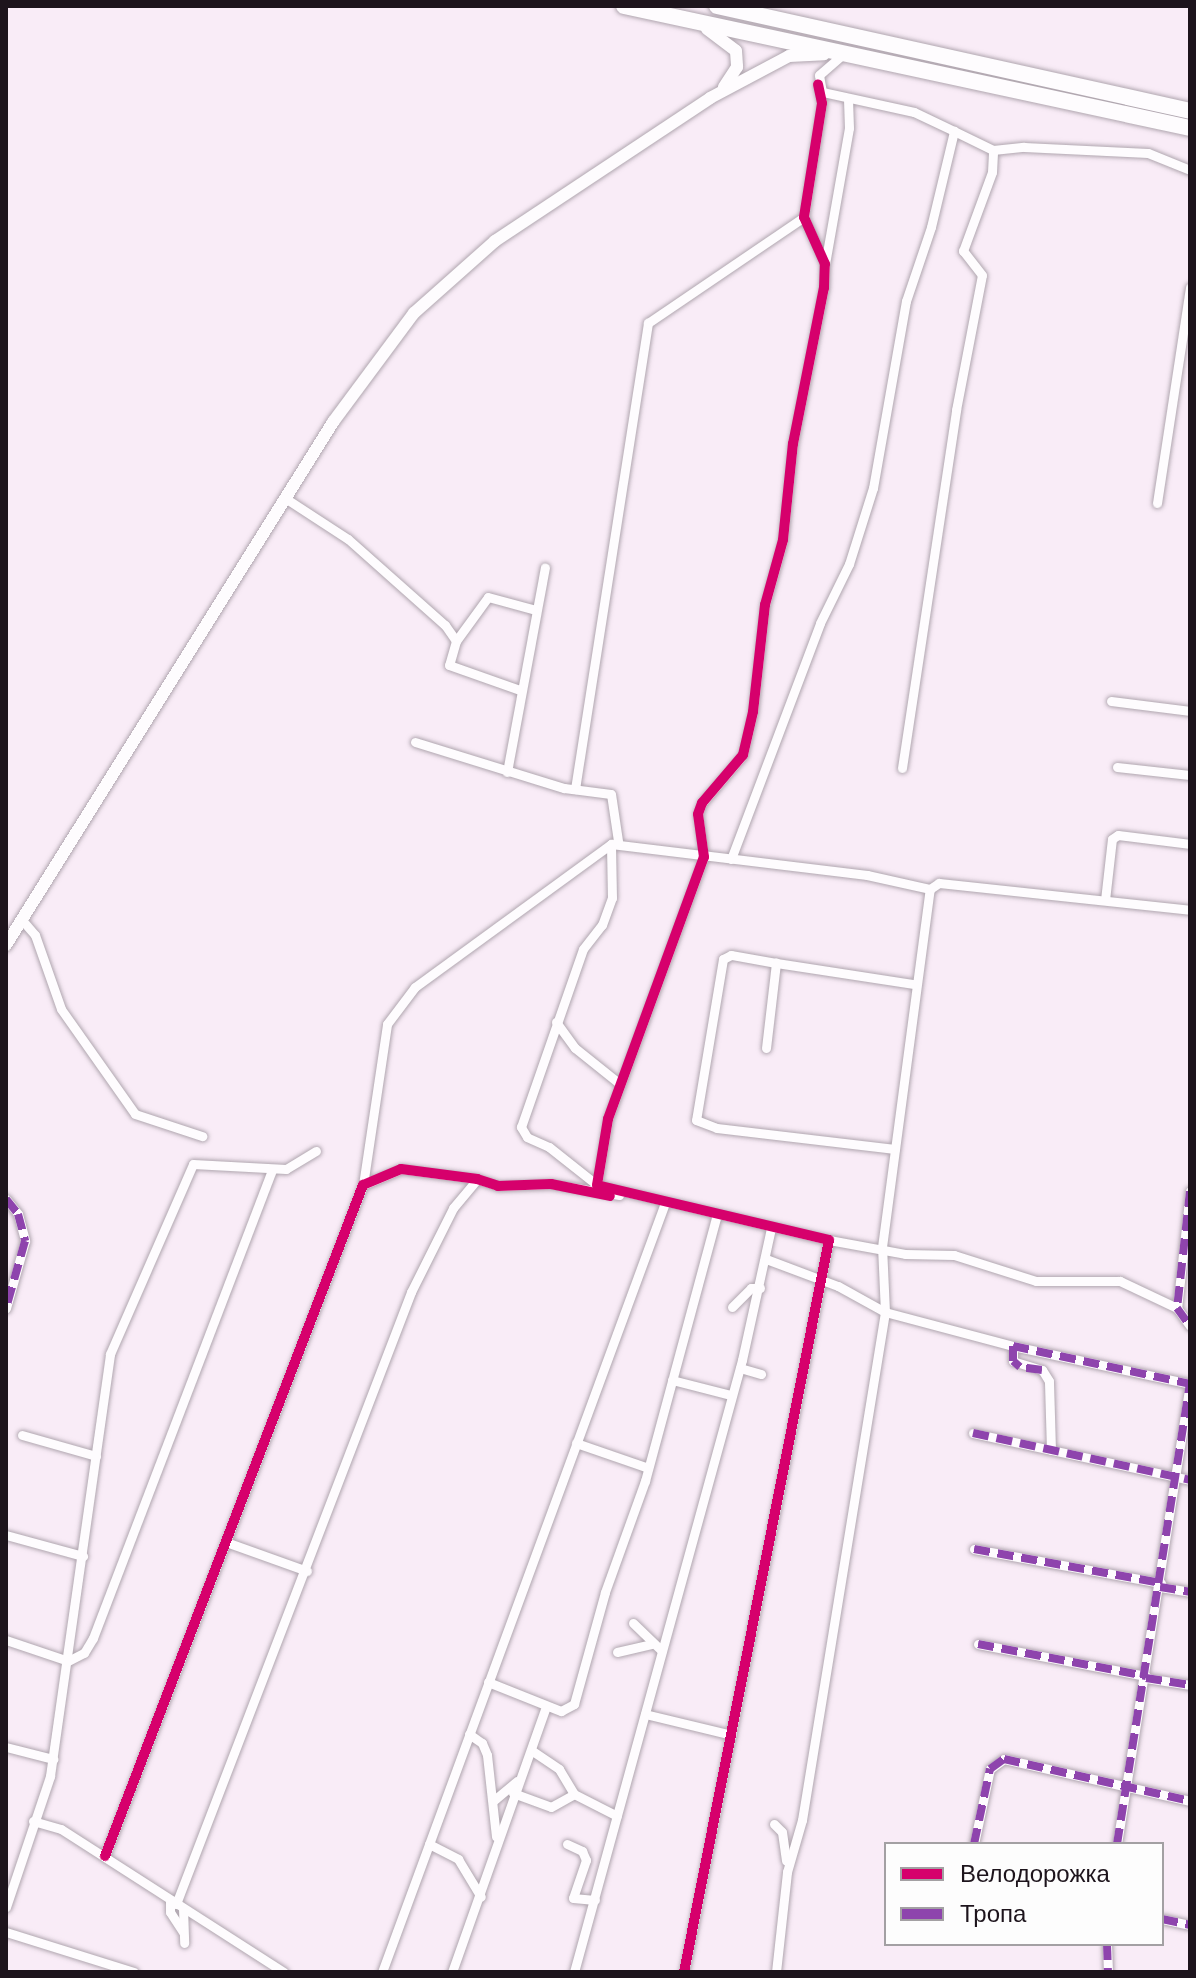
<!DOCTYPE html>
<meta charset="utf-8">
<style>
body{margin:0}
#map{position:relative;width:1196px;height:1978px;overflow:hidden;background:#f9ecf7;font-family:Arial,sans-serif}
div>[style]{position:absolute}
[style*='--x']{left:calc(var(--x)*1px);top:calc(var(--y)*1px);width:calc(var(--w)*1px);rotate:calc(var(--a)*1deg)}
.roads{filter:drop-shadow(0 0 2px #b0a6af) drop-shadow(0 0 2px #b0a6af)}
.street>*{height:9px;margin:-4.5px;padding:0 4.5px;transform-origin:4.5px;border-radius:4.5px;background:#fefcfe}
.secondary>*{height:12px;margin:-6px;padding:0 6px;transform-origin:6px;border-radius:6px;background:#fefcfe}
.highway>*{height:16px;margin:-8px;padding:0 8px;transform-origin:8px;border-radius:8px;background:#fefcfe}
.quiet>*{height:8px;margin-top:-4px;transform-origin:0;background:repeating-linear-gradient(90deg,#8e44ad 0 16px,transparent 0 24px)}
.cycleway>*{height:10px;margin:-5px;padding:0 5px;transform-origin:5px;border-radius:5px;background:#d6006c}
span{translate:-50% -50%;white-space:nowrap;text-align:center;line-height:1.15;-webkit-text-stroke:8px #fdfdfd;paint-order:stroke}
.frame{position:absolute;inset:0;border:8px solid #1d141c;pointer-events:none}
.legend{position:absolute;left:884px;top:1842px;width:280px;height:104px;box-sizing:border-box;background:#fdfdfd;border:2px solid #a3a0a3;margin:0;padding:10px 14px;list-style:none;font-size:24px;color:#1d141c}
.legend li{display:flex;align-items:center;gap:16px;height:40px}
.legend b{width:40px;border:2px solid #a3a0a3}
</style>
<div id="map">
<div class="roads">
<div class="street">
<div style="--x:954;--y:131;--w:43;--a:26"></div>
<div style="--x:993;--y:150;--w:31;--a:-6"></div>
<div style="--x:1024;--y:147;--w:124;--a:2.8"></div>
<div style="--x:1148;--y:153;--w:45;--a:22"></div>
<div style="--x:825;--y:264;--w:138;--a:-80"></div>
<div style="--x:849;--y:128;--w:28;--a:-92"></div>
<div style="--x:285;--y:498;--w:75;--a:33.1"></div>
<div style="--x:348;--y:539;--w:130;--a:41.6"></div>
<div style="--x:445;--y:625;--w:19;--a:55"></div>
<div style="--x:456;--y:641;--w:25;--a:106"></div>
<div style="--x:449;--y:665;--w:75;--a:19.4"></div>
<div style="--x:1157;--y:503;--w:218;--a:-81.3"></div>
<div style="--x:456;--y:641;--w:54;--a:-54"></div>
<div style="--x:488;--y:597;--w:50;--a:15.2"></div>
<div style="--x:1111;--y:701;--w:80;--a:7.2"></div>
<div style="--x:415;--y:742;--w:156;--a:17.2"></div>
<div style="--x:564;--y:788;--w:47;--a:7.3"></div>
<div style="--x:611;--y:794;--w:48;--a:81.5"></div>
<div style="--x:1117;--y:767;--w:73;--a:6.3"></div>
<div style="--x:902;--y:768;--w:362;--a:-81.4"></div>
<div style="--x:956;--y:410;--w:137;--a:-79.1"></div>
<div style="--x:982;--y:275;--w:31;--a:-128"></div>
<div style="--x:963;--y:251;--w:84;--a:-69.8"></div>
<div style="--x:992;--y:172;--w:22;--a:-87"></div>
<div style="--x:507;--y:772;--w:208;--a:-79.5"></div>
<div style="--x:575;--y:789;--w:472;--a:-81.1"></div>
<div style="--x:648;--y:323;--w:189;--a:-34.2"></div>
<div style="--x:731;--y:859;--w:252;--a:-69.3"></div>
<div style="--x:820;--y:623;--w:66;--a:-63.8"></div>
<div style="--x:849;--y:564;--w:80;--a:-72.5"></div>
<div style="--x:873;--y:488;--w:190;--a:-80"></div>
<div style="--x:906;--y:301;--w:78;--a:-71.3"></div>
<div style="--x:931;--y:227;--w:99;--a:-76.5"></div>
<div style="--x:954;--y:131;--w:44;--a:-154.6"></div>
<div style="--x:914;--y:112;--w:94;--a:-167.7"></div>
<div style="--x:822;--y:92;--w:17;--a:-100"></div>
<div style="--x:819;--y:75;--w:30;--a:-41"></div>
<div style="--x:1105;--y:900;--w:61;--a:-83.5"></div>
<div style="--x:1112;--y:839;--w:7;--a:-34"></div>
<div style="--x:1118;--y:835;--w:73;--a:7.1"></div>
<div style="--x:22;--y:920;--w:20;--a:49"></div>
<div style="--x:35;--y:935;--w:78;--a:70.6"></div>
<div style="--x:61;--y:1009;--w:128;--a:54.8"></div>
<div style="--x:135;--y:1114;--w:71;--a:18.2"></div>
<div style="--x:776;--y:963;--w:46;--a:-169.9"></div>
<div style="--x:731;--y:955;--w:9;--a:153"></div>
<div style="--x:723;--y:959;--w:163;--a:99.5"></div>
<div style="--x:696;--y:1120;--w:22;--a:21"></div>
<div style="--x:717;--y:1128;--w:179;--a:6.7"></div>
<div style="--x:556;--y:1022;--w:32;--a:54"></div>
<div style="--x:575;--y:1048;--w:58;--a:38.7"></div>
<div style="--x:766;--y:1048;--w:86;--a:-83.3"></div>
<div style="--x:776;--y:963;--w:140;--a:8.7"></div>
<div style="--x:363;--y:1185;--w:163;--a:-81.5"></div>
<div style="--x:387;--y:1024;--w:46;--a:-52.9"></div>
<div style="--x:415;--y:987;--w:243;--a:-36.1"></div>
<div style="--x:611;--y:844;--w:258;--a:6.9"></div>
<div style="--x:867;--y:875;--w:65;--a:12.5"></div>
<div style="--x:597;--y:1185;--w:61;--a:-141.6"></div>
<div style="--x:549;--y:1147;--w:24;--a:-156"></div>
<div style="--x:527;--y:1137;--w:12;--a:-121"></div>
<div style="--x:521;--y:1127;--w:188;--a:-70.8"></div>
<div style="--x:583;--y:949;--w:31;--a:-52"></div>
<div style="--x:602;--y:925;--w:29;--a:-70"></div>
<div style="--x:612;--y:898;--w:54;--a:-91.1"></div>
<div style="--x:1190;--y:1191;--w:118;--a:96.3"></div>
<div style="--x:1177;--y:1308;--w:22;--a:54"></div>
<div style="--x:6;--y:1199;--w:19;--a:51"></div>
<div style="--x:18;--y:1214;--w:28;--a:75"></div>
<div style="--x:25;--y:1241;--w:70;--a:105.8"></div>
<div style="--x:829;--y:1240;--w:77;--a:10.4"></div>
<div style="--x:905;--y:1254;--w:49;--a:1.2"></div>
<div style="--x:954;--y:1255;--w:86;--a:17.6"></div>
<div style="--x:1036;--y:1281;--w:84;--a:0"></div>
<div style="--x:1120;--y:1281;--w:63;--a:25.3"></div>
<div style="--x:766;--y:1259;--w:77;--a:20.6"></div>
<div style="--x:838;--y:1286;--w:54;--a:29"></div>
<div style="--x:885;--y:1312;--w:132;--a:14.9"></div>
<div style="--x:732;--y:1307;--w:27;--a:-45"></div>
<div style="--x:751;--y:1288;--w:9;--a:0"></div>
<div style="--x:740;--y:1368;--w:22;--a:16"></div>
<div style="--x:672;--y:1380;--w:61;--a:14.3"></div>
<div style="--x:973;--y:1433;--w:222;--a:12.2"></div>
<div style="--x:22;--y:1435;--w:77;--a:15.8"></div>
<div style="--x:576;--y:1443;--w:76;--a:19.1"></div>
<div style="--x:1051;--y:1450;--w:69;--a:-91.7"></div>
<div style="--x:1049;--y:1381;--w:13;--a:-122"></div>
<div style="--x:1042;--y:1370;--w:30;--a:-163"></div>
<div style="--x:1013;--y:1361;--w:15;--a:-90"></div>
<div style="--x:1013;--y:1346;--w:181;--a:12.1"></div>
<div style="--x:6;--y:1535;--w:80;--a:15.3"></div>
<div style="--x:226;--y:1542;--w:86;--a:19.7"></div>
<div style="--x:974;--y:1549;--w:190;--a:10.3"></div>
<div style="--x:1160;--y:1587;--w:30;--a:9"></div>
<div style="--x:633;--y:1623;--w:40;--a:44"></div>
<div style="--x:6;--y:1640;--w:65;--a:18.7"></div>
<div style="--x:68;--y:1661;--w:18;--a:-27"></div>
<div style="--x:84;--y:1653;--w:17;--a:-59"></div>
<div style="--x:93;--y:1638;--w:501;--a:-69.07"></div>
<div style="--x:978;--y:1644;--w:171;--a:10.8"></div>
<div style="--x:617;--y:1652;--w:35;--a:-13"></div>
<div style="--x:1146;--y:1678;--w:45;--a:9"></div>
<div style="--x:488;--y:1682;--w:79;--a:21.7"></div>
<div style="--x:561;--y:1711;--w:15;--a:-28"></div>
<div style="--x:574;--y:1704;--w:116;--a:-74.5"></div>
<div style="--x:605;--y:1592;--w:118;--a:-70.2"></div>
<div style="--x:645;--y:1481;--w:277;--a:-74.9"></div>
<div style="--x:645;--y:1714;--w:89;--a:13.6"></div>
<div style="--x:469;--y:1734;--w:16;--a:35"></div>
<div style="--x:482;--y:1743;--w:13;--a:67"></div>
<div style="--x:487;--y:1755;--w:82;--a:83.7"></div>
<div style="--x:6;--y:1747;--w:49;--a:14.3"></div>
<div style="--x:531;--y:1750;--w:34;--a:34"></div>
<div style="--x:559;--y:1769;--w:29;--a:59"></div>
<div style="--x:574;--y:1794;--w:48;--a:27.1"></div>
<div style="--x:513;--y:1793;--w:40;--a:20.2"></div>
<div style="--x:551;--y:1807;--w:26;--a:-29"></div>
<div style="--x:493;--y:1801;--w:31;--a:-40"></div>
<div style="--x:33;--y:1821;--w:29;--a:16"></div>
<div style="--x:61;--y:1829;--w:265;--a:32.7"></div>
<div style="--x:774;--y:1824;--w:11;--a:45"></div>
<div style="--x:782;--y:1832;--w:29;--a:82"></div>
<div style="--x:429;--y:1844;--w:33;--a:27"></div>
<div style="--x:458;--y:1859;--w:44;--a:58.8"></div>
<div style="--x:567;--y:1844;--w:17;--a:25"></div>
<div style="--x:582;--y:1851;--w:10;--a:66"></div>
<div style="--x:586;--y:1860;--w:40;--a:108.9"></div>
<div style="--x:573;--y:1898;--w:22;--a:5"></div>
<div style="--x:974;--y:1844;--w:77;--a:-78"></div>
<div style="--x:990;--y:1769;--w:17;--a:-36"></div>
<div style="--x:1004;--y:1759;--w:191;--a:12.7"></div>
<div style="--x:1117;--y:1844;--w:465;--a:-81"></div>
<div style="--x:105;--y:1856;--w:719;--a:-68.97"></div>
<div style="--x:363;--y:1185;--w:41;--a:-22.8"></div>
<div style="--x:401;--y:1169;--w:77;--a:7.5"></div>
<div style="--x:477;--y:1179;--w:22;--a:18"></div>
<div style="--x:498;--y:1186;--w:53;--a:-2.2"></div>
<div style="--x:551;--y:1184;--w:69;--a:9.2"></div>
<div style="--x:170;--y:1900;--w:12;--a:90"></div>
<div style="--x:170;--y:1912;--w:24;--a:57"></div>
<div style="--x:176;--y:1904;--w:656;--a:-68.99"></div>
<div style="--x:411;--y:1292;--w:94;--a:-63.4"></div>
<div style="--x:453;--y:1208;--w:38;--a:-50"></div>
<div style="--x:6;--y:1907;--w:138;--a:-71.4"></div>
<div style="--x:50;--y:1776;--w:426;--a:-81.9"></div>
<div style="--x:110;--y:1354;--w:207;--a:-66.4"></div>
<div style="--x:193;--y:1164;--w:93;--a:3.1"></div>
<div style="--x:286;--y:1169;--w:35;--a:-31"></div>
<div style="--x:183;--y:1908;--w:35;--a:88"></div>
<div style="--x:1162;--y:1919;--w:29;--a:12"></div>
<div style="--x:6;--y:1932;--w:134;--a:17.4"></div>
<div style="--x:1107;--y:1944;--w:28;--a:88"></div>
<div style="--x:382;--y:1972;--w:819;--a:-69.8"></div>
<div style="--x:452;--y:1972;--w:281;--a:-70.5"></div>
<div style="--x:574;--y:1972;--w:635;--a:-74.65"></div>
<div style="--x:742;--y:1360;--w:135;--a:-77.6"></div>
<div style="--x:684;--y:1972;--w:746;--a:-78.8"></div>
<div style="--x:829;--y:1240;--w:238;--a:-166.7"></div>
<div style="--x:597;--y:1185;--w:67;--a:-80.5"></div>
<div style="--x:608;--y:1119;--w:279;--a:-69.9"></div>
<div style="--x:704;--y:857;--w:43;--a:-97.9"></div>
<div style="--x:698;--y:814;--w:12;--a:-70"></div>
<div style="--x:702;--y:803;--w:63;--a:-49.5"></div>
<div style="--x:743;--y:755;--w:44;--a:-76.9"></div>
<div style="--x:753;--y:712;--w:108;--a:-83.6"></div>
<div style="--x:765;--y:605;--w:67;--a:-74.5"></div>
<div style="--x:783;--y:540;--w:97;--a:-84.1"></div>
<div style="--x:793;--y:444;--w:159;--a:-78.8"></div>
<div style="--x:824;--y:288;--w:24;--a:-88"></div>
<div style="--x:825;--y:264;--w:51;--a:-114.1"></div>
<div style="--x:804;--y:217;--w:115;--a:-81"></div>
<div style="--x:822;--y:103;--w:19;--a:-102"></div>
<div style="--x:776;--y:1972;--w:101;--a:-83.7"></div>
<div style="--x:787;--y:1872;--w:54;--a:-73.9"></div>
<div style="--x:802;--y:1820;--w:515;--a:-80.72"></div>
<div style="--x:885;--y:1312;--w:65;--a:-92.6"></div>
<div style="--x:882;--y:1247;--w:361;--a:-82.4"></div>
<div style="--x:930;--y:889;--w:11;--a:-34"></div>
<div style="--x:939;--y:883;--w:252;--a:6.1"></div>
</div>
<div class="secondary">
<div style="--x:707;--y:29;--w:36;--a:37"></div>
<div style="--x:736;--y:51;--w:16;--a:86"></div>
<div style="--x:737;--y:67;--w:24;--a:123"></div>
<div style="--x:6;--y:945;--w:617;--a:-57.98"></div>
<div style="--x:333;--y:422;--w:136;--a:-53.4"></div>
<div style="--x:414;--y:313;--w:108;--a:-41.6"></div>
<div style="--x:495;--y:241;--w:258;--a:-33.6"></div>
<div style="--x:710;--y:98;--w:89;--a:-28"></div>
<div style="--x:789;--y:56;--w:35;--a:-3"></div>
</div>
<div class="highway">
<div style="--x:624;--y:6;--w:579;--a:12.16"></div>
<div style="--x:717;--y:6;--w:485;--a:12.5"></div>
</div>
</div>
<div class="quiet">
<div style="--x:1190;--y:1191;--w:118;--a:96.3"></div>
<div style="--x:1177;--y:1308;--w:22;--a:54"></div>
<div style="--x:6;--y:1199;--w:19;--a:51"></div>
<div style="--x:18;--y:1214;--w:28;--a:75"></div>
<div style="--x:25;--y:1241;--w:70;--a:105.8"></div>
<div style="--x:1042;--y:1370;--w:22;--a:-172"></div>
<div style="--x:1020;--y:1367;--w:9;--a:-139"></div>
<div style="--x:1013;--y:1361;--w:15;--a:-90"></div>
<div style="--x:1013;--y:1346;--w:181;--a:12.1"></div>
<div style="--x:973;--y:1433;--w:222;--a:12.2"></div>
<div style="--x:974;--y:1549;--w:190;--a:10.3"></div>
<div style="--x:1160;--y:1587;--w:30;--a:9"></div>
<div style="--x:978;--y:1644;--w:171;--a:10.8"></div>
<div style="--x:1146;--y:1678;--w:45;--a:9"></div>
<div style="--x:974;--y:1844;--w:77;--a:-78"></div>
<div style="--x:990;--y:1769;--w:17;--a:-36"></div>
<div style="--x:1004;--y:1759;--w:191;--a:12.7"></div>
<div style="--x:1117;--y:1844;--w:465;--a:-81"></div>
<div style="--x:1162;--y:1919;--w:29;--a:12"></div>
<div style="--x:1107;--y:1944;--w:28;--a:88"></div>
</div>
<div class="cycleway">
<div style="--x:105;--y:1856;--w:719;--a:-68.97"></div>
<div style="--x:363;--y:1185;--w:41;--a:-22.8"></div>
<div style="--x:401;--y:1169;--w:77;--a:7.5"></div>
<div style="--x:477;--y:1179;--w:22;--a:18"></div>
<div style="--x:498;--y:1186;--w:53;--a:-2.2"></div>
<div style="--x:551;--y:1184;--w:60;--a:11.5"></div>
<div style="--x:684;--y:1972;--w:746;--a:-78.8"></div>
<div style="--x:829;--y:1240;--w:238;--a:-166.7"></div>
<div style="--x:597;--y:1185;--w:67;--a:-80.5"></div>
<div style="--x:608;--y:1119;--w:279;--a:-69.9"></div>
<div style="--x:704;--y:857;--w:43;--a:-97.9"></div>
<div style="--x:698;--y:814;--w:12;--a:-70"></div>
<div style="--x:702;--y:803;--w:63;--a:-49.5"></div>
<div style="--x:743;--y:755;--w:44;--a:-76.9"></div>
<div style="--x:753;--y:712;--w:108;--a:-83.6"></div>
<div style="--x:765;--y:605;--w:67;--a:-74.5"></div>
<div style="--x:783;--y:540;--w:97;--a:-84.1"></div>
<div style="--x:793;--y:444;--w:159;--a:-78.8"></div>
<div style="--x:824;--y:288;--w:24;--a:-88"></div>
<div style="--x:825;--y:264;--w:51;--a:-114.1"></div>
<div style="--x:804;--y:217;--w:115;--a:-81"></div>
<div style="--x:822;--y:103;--w:19;--a:-102"></div>
</div>
<div class="frame"></div>
<ul class="legend">
<li><b style="height:10px;background:#d6006c"></b>Велодорожка</li>
<li><b style="height:10px;background:#8e44ad"></b>Тропа</li>
</ul>
</div>
